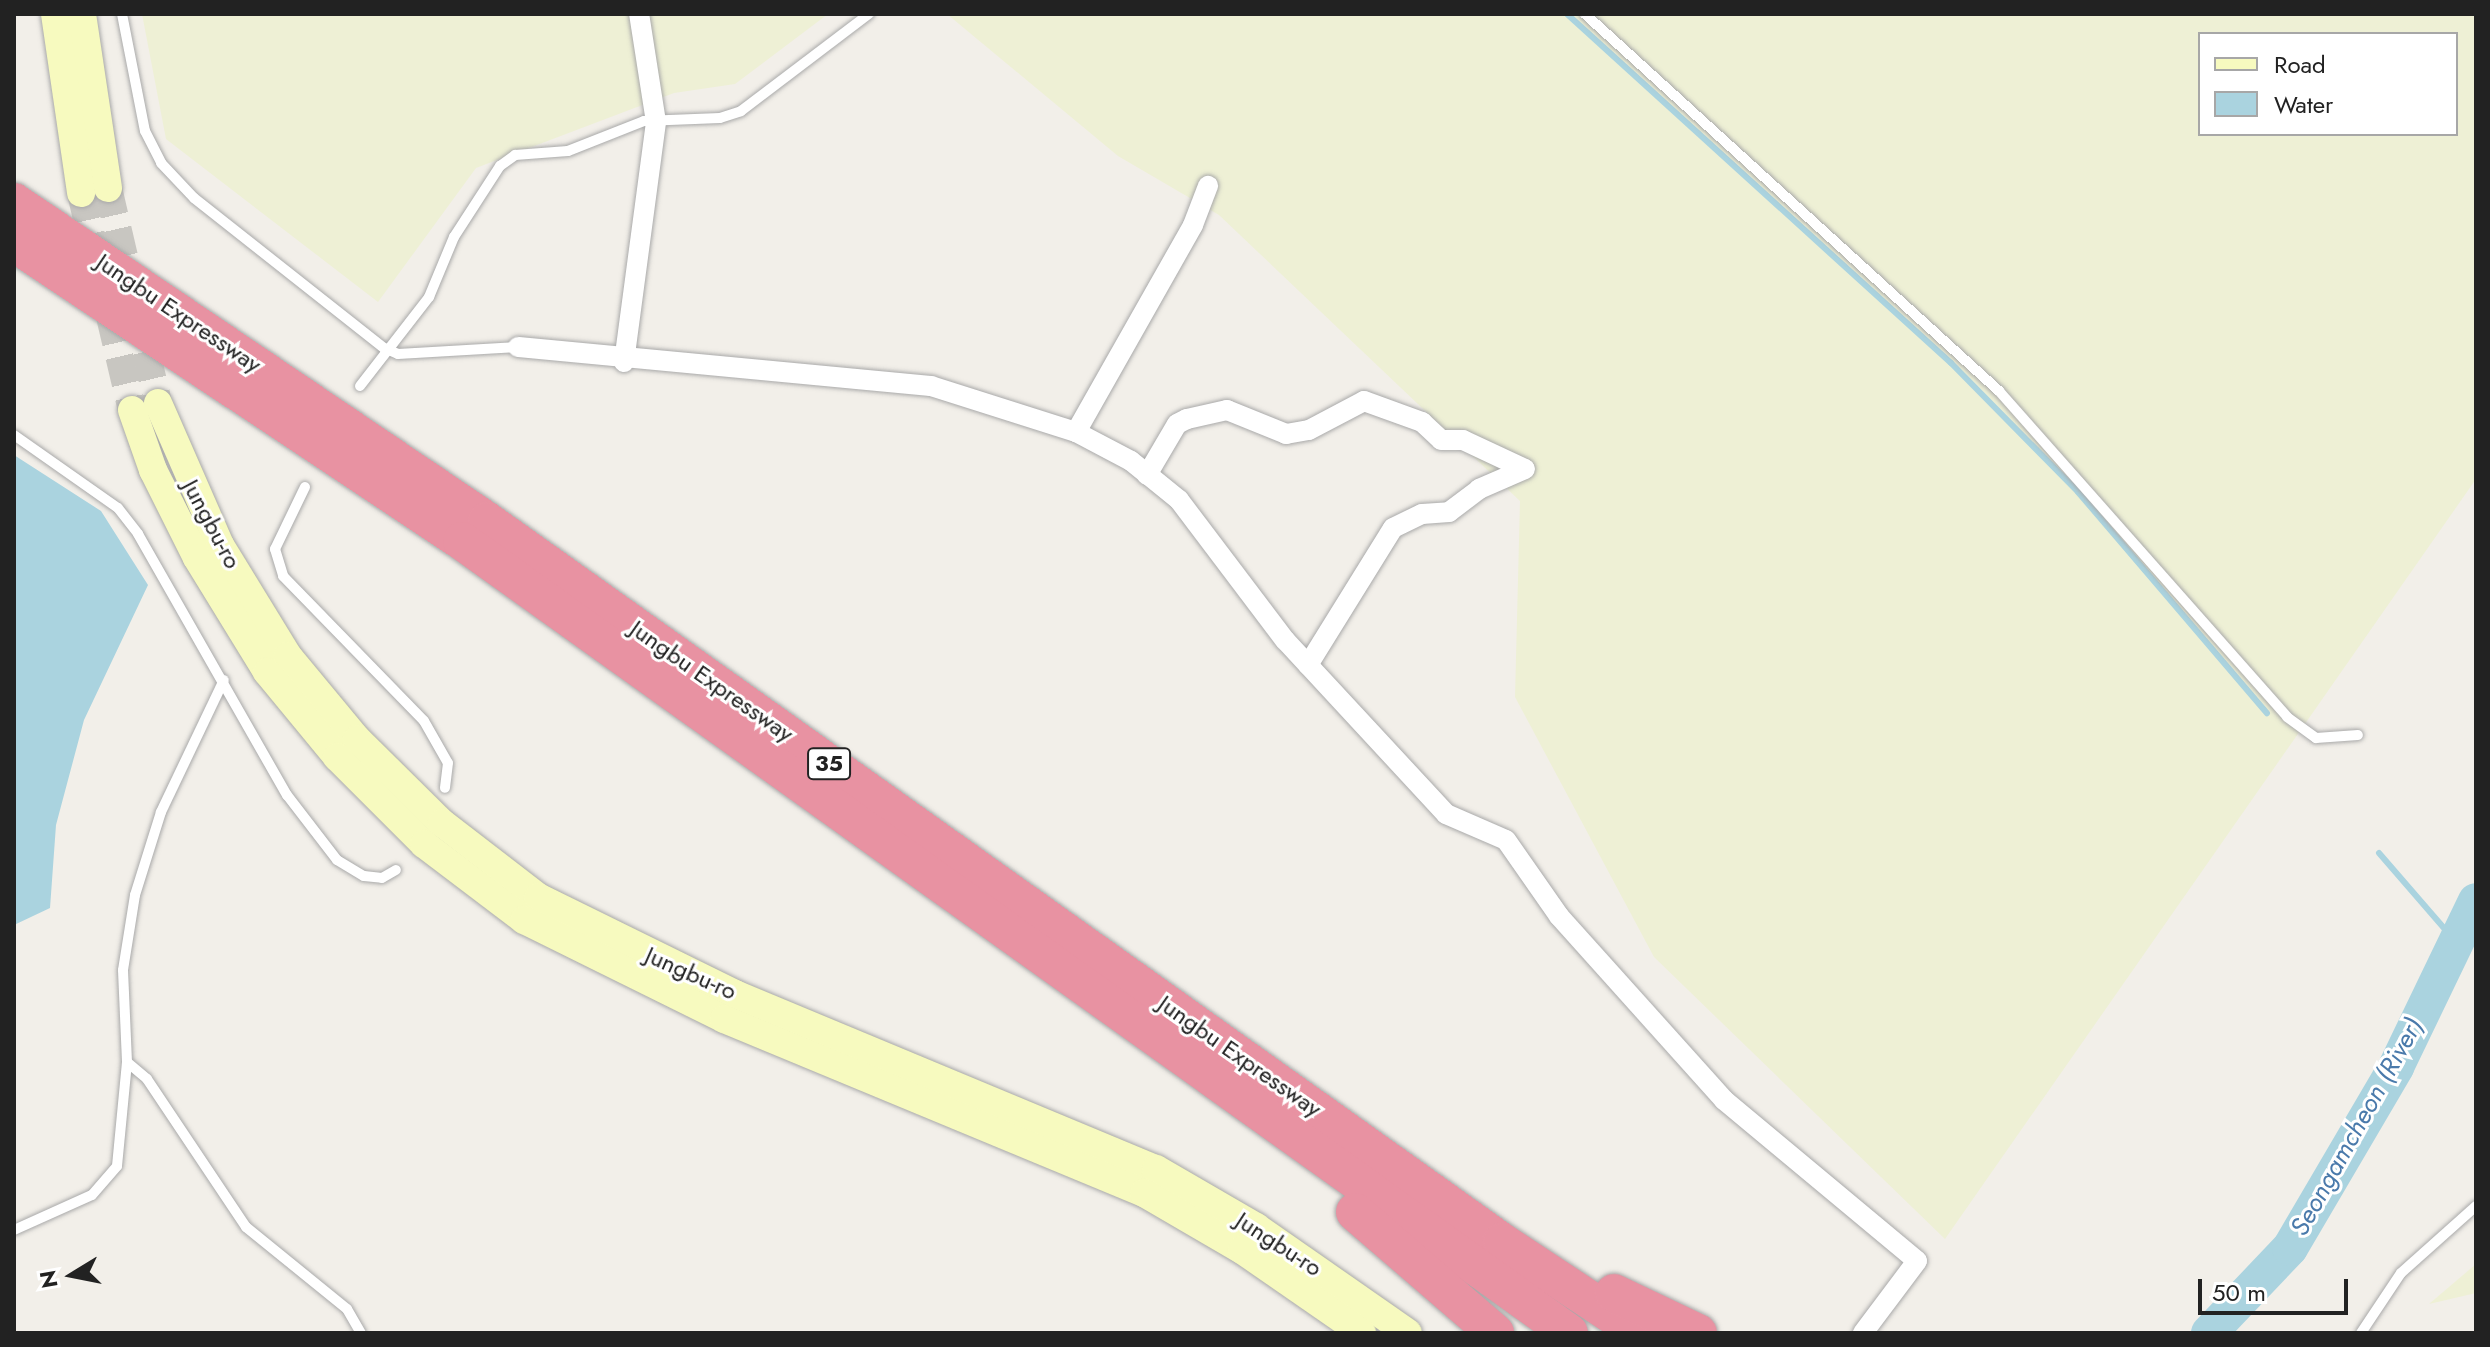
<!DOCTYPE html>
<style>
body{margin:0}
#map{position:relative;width:2490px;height:1347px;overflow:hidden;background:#f2efe9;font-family:Jost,sans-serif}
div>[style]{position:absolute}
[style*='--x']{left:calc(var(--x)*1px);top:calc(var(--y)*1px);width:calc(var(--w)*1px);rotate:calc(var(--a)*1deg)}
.farmland>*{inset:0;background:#eef0d5}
.water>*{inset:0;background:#aad3df}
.stream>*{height:6px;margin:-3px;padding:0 3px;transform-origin:3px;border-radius:3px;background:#aad3df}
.river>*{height:36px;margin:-18px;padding:0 18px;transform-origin:18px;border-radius:18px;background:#aad3df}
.secondary-tunnel>*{height:28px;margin-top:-14px;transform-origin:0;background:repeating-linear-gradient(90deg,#c8c6c1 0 28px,transparent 0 42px)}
.roads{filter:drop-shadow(0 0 2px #a9a9a9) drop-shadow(0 0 2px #a9a9a9)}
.service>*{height:10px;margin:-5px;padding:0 5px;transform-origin:5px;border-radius:5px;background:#fff}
.minor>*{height:20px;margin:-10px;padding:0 10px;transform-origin:10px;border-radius:10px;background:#fff}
.secondary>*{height:28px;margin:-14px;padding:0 14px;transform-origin:14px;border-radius:14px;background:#f7fabf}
.motorway>*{height:38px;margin:-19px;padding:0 19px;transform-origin:19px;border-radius:19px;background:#e892a2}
span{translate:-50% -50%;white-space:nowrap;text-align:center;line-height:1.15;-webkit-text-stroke:6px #fff;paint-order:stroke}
.shield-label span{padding:2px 6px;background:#fff;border:2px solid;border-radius:6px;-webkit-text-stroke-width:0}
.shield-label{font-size:22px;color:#222;font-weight:700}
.street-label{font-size:24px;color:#222}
.water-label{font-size:26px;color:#4a7aab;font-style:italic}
.frame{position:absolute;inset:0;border:16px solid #222;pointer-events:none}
.legend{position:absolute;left:2198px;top:32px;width:260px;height:104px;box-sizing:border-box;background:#fff;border:2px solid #a7a7a7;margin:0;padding:10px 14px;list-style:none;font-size:24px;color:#222}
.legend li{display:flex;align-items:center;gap:16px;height:40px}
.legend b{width:40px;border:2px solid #a7a7a7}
.north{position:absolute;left:32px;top:1235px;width:80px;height:80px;-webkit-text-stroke:6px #fff;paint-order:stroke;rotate:260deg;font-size:22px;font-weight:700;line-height:32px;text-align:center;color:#222}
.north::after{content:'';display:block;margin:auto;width:28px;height:36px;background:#222;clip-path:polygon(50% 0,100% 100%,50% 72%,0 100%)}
.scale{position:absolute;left:2198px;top:1279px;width:150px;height:36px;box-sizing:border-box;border:4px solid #222;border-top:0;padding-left:10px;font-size:24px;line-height:28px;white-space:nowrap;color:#222;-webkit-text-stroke:6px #fff;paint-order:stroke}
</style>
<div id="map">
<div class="farmland">
<div style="clip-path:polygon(142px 14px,828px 14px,735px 84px,674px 93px,476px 168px,378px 302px,166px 139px)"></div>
<div style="clip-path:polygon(evenodd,947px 14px,2476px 14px,2476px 479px,1945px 1239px,1654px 957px,1515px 697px,1520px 501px,1219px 215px,1118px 156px,947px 14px,2200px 34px,2456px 34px,2456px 134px,2200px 134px,2200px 34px)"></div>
<div style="clip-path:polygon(2476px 1264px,2476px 1293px,2429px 1304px)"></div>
</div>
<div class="water">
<div style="clip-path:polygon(14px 455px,101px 511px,148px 585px,84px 720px,56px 825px,50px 908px,14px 925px)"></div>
</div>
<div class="stream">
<div style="--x:1567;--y:14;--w:519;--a:42.27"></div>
<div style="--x:1951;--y:363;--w:181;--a:45.4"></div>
<div style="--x:2078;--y:492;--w:291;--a:49.5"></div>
<div style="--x:2379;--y:853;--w:118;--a:49.1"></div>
</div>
<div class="river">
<div style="--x:2209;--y:1333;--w:117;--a:-46.4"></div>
<div style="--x:2290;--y:1248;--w:210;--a:-59.6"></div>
<div style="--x:2396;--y:1067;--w:184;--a:-64.3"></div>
</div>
<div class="secondary-tunnel">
<div style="--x:108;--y:188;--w:221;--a:76.9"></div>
<div style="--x:81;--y:193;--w:223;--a:76.8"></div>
</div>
<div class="roads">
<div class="service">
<div style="--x:122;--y:14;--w:119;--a:78.9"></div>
<div style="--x:145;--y:131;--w:36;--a:63"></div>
<div style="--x:161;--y:163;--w:48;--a:46.7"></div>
<div style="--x:194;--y:198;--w:242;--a:38.3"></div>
<div style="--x:384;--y:348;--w:15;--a:23"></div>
<div style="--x:398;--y:354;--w:120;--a:-3.3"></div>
<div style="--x:1585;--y:14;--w:560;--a:42.32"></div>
<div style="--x:1999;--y:391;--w:435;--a:48.5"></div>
<div style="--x:2287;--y:717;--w:36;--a:36"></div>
<div style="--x:2316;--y:738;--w:42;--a:-4.1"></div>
<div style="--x:360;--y:386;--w:113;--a:-52.2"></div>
<div style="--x:429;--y:297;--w:65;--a:-67.4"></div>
<div style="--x:454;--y:237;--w:85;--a:-57.1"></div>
<div style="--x:500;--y:166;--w:19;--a:-36"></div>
<div style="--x:515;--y:155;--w:53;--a:-4.3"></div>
<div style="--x:568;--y:151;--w:82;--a:-21.5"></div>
<div style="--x:644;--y:121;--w:76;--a:-2.3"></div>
<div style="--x:720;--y:118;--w:22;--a:-18"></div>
<div style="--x:741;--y:111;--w:161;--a:-37.2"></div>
<div style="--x:14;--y:435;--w:127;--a:35.1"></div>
<div style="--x:118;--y:508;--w:33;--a:52"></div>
<div style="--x:138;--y:534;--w:301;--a:60.3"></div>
<div style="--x:287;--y:795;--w:82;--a:52.4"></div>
<div style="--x:337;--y:860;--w:31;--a:31"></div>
<div style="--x:364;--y:876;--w:18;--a:6"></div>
<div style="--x:382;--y:878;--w:16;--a:-30"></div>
<div style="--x:305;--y:487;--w:69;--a:115.8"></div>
<div style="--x:275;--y:549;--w:28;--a:73"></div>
<div style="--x:283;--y:576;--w:202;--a:45.8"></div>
<div style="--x:424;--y:721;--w:48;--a:60.3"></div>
<div style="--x:448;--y:763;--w:25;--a:97"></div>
<div style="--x:127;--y:1062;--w:26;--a:40"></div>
<div style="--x:147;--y:1079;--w:178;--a:56.2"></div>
<div style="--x:246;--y:1227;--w:130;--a:39.1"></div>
<div style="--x:347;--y:1309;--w:28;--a:60"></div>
<div style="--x:14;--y:1230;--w:85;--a:-24.2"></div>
<div style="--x:92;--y:1195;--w:38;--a:-49"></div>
<div style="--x:117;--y:1166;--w:104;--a:-84.5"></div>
<div style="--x:127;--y:1062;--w:92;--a:-92.5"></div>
<div style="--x:123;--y:970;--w:76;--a:-80.9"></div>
<div style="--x:135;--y:895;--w:87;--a:-72.6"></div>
<div style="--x:161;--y:812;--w:146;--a:-64.5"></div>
<div style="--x:2361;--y:1333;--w:72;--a:-56.3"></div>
<div style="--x:2401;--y:1273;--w:101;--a:-41.8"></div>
</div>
<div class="minor">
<div style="--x:518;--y:347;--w:415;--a:5.4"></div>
<div style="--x:931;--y:386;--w:152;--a:17.6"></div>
<div style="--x:1076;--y:432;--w:62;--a:27.8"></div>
<div style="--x:1131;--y:461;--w:62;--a:39.1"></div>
<div style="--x:1179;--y:500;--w:176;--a:52.9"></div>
<div style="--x:1285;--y:640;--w:237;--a:47.2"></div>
<div style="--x:1446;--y:814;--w:65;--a:23.4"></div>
<div style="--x:1506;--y:840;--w:93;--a:55.1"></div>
<div style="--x:1559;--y:916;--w:247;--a:48.1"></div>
<div style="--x:1724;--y:1100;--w:251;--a:39.8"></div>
<div style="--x:1917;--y:1261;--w:90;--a:126.9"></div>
<div style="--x:624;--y:362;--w:242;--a:-82.4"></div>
<div style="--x:656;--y:122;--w:109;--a:-98.9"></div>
<div style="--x:1076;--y:432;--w:238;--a:-60.5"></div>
<div style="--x:1193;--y:225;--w:42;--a:-69"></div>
<div style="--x:1147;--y:475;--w:59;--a:-59.5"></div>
<div style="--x:1177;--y:424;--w:11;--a:-27"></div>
<div style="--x:1187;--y:419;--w:41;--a:-12.7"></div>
<div style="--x:1227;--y:410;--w:64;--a:22.1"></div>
<div style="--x:1286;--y:434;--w:23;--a:-10"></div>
<div style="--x:1309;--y:430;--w:62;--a:-27.8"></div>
<div style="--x:1364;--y:401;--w:62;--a:19.9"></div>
<div style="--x:1422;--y:422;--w:26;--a:43"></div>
<div style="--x:1441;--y:440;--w:22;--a:0"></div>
<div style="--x:1463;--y:440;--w:68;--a:25.1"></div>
<div style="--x:1308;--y:665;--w:161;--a:-58.2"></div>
<div style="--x:1393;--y:528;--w:32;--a:-26"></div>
<div style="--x:1422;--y:514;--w:27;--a:-4"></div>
<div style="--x:1449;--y:512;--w:38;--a:-37"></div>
<div style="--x:1479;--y:489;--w:50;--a:-23.5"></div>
</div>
<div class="secondary">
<div style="--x:55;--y:14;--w:181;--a:81.7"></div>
<div style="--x:82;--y:14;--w:176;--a:81.5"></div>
<div style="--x:158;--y:403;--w:155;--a:66.4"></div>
<div style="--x:220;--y:545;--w:130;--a:58.5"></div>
<div style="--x:288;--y:656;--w:108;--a:50.3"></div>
<div style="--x:357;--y:739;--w:120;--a:44.7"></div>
<div style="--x:442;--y:823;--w:121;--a:37.6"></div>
<div style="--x:538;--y:897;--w:220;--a:26.2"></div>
<div style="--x:735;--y:994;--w:456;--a:22.6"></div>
<div style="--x:1156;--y:1169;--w:116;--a:30.1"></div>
<div style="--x:1256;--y:1227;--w:185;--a:34.9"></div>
<div style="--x:132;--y:410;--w:64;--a:70.7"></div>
<div style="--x:153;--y:470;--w:98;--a:63.4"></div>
<div style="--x:197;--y:558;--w:134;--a:58.4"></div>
<div style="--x:267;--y:672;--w:110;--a:50.5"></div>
<div style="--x:337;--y:757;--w:123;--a:45"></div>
<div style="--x:424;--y:844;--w:126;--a:37.2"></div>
<div style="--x:524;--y:920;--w:223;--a:26.3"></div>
<div style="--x:724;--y:1019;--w:455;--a:22.5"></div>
<div style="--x:1144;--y:1193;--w:113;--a:30.2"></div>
<div style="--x:1242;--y:1250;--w:146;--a:34.7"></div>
</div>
<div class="motorway">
<div style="--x:14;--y:202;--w:571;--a:34"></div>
<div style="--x:487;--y:521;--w:1245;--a:35.39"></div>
<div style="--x:1502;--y:1242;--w:165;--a:33.4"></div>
<div style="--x:14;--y:243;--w:538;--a:33.63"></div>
<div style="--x:462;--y:541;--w:1361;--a:35.58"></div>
<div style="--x:1355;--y:1212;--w:185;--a:40.8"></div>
<div style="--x:1614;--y:1293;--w:93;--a:25.5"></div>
</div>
</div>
<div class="shield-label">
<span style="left:829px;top:764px">35</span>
</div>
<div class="street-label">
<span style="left:179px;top:313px;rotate:34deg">Jungbu Expressway</span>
<span style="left:212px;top:524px;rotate:62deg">Jungbu-ro</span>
<span style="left:712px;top:681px;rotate:35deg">Jungbu Expressway</span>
<span style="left:691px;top:973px;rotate:24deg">Jungbu-ro</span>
<span style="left:1240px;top:1056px;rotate:35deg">Jungbu Expressway</span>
<span style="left:1279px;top:1244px;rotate:33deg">Jungbu-ro</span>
</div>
<div class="water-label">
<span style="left:2357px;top:1127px;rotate:-61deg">Seongamcheon (River)</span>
</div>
<div class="frame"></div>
<ul class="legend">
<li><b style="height:10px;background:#f7fabf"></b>Road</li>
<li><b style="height:22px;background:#aad3df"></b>Water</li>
</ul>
<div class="north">N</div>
<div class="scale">50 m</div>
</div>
